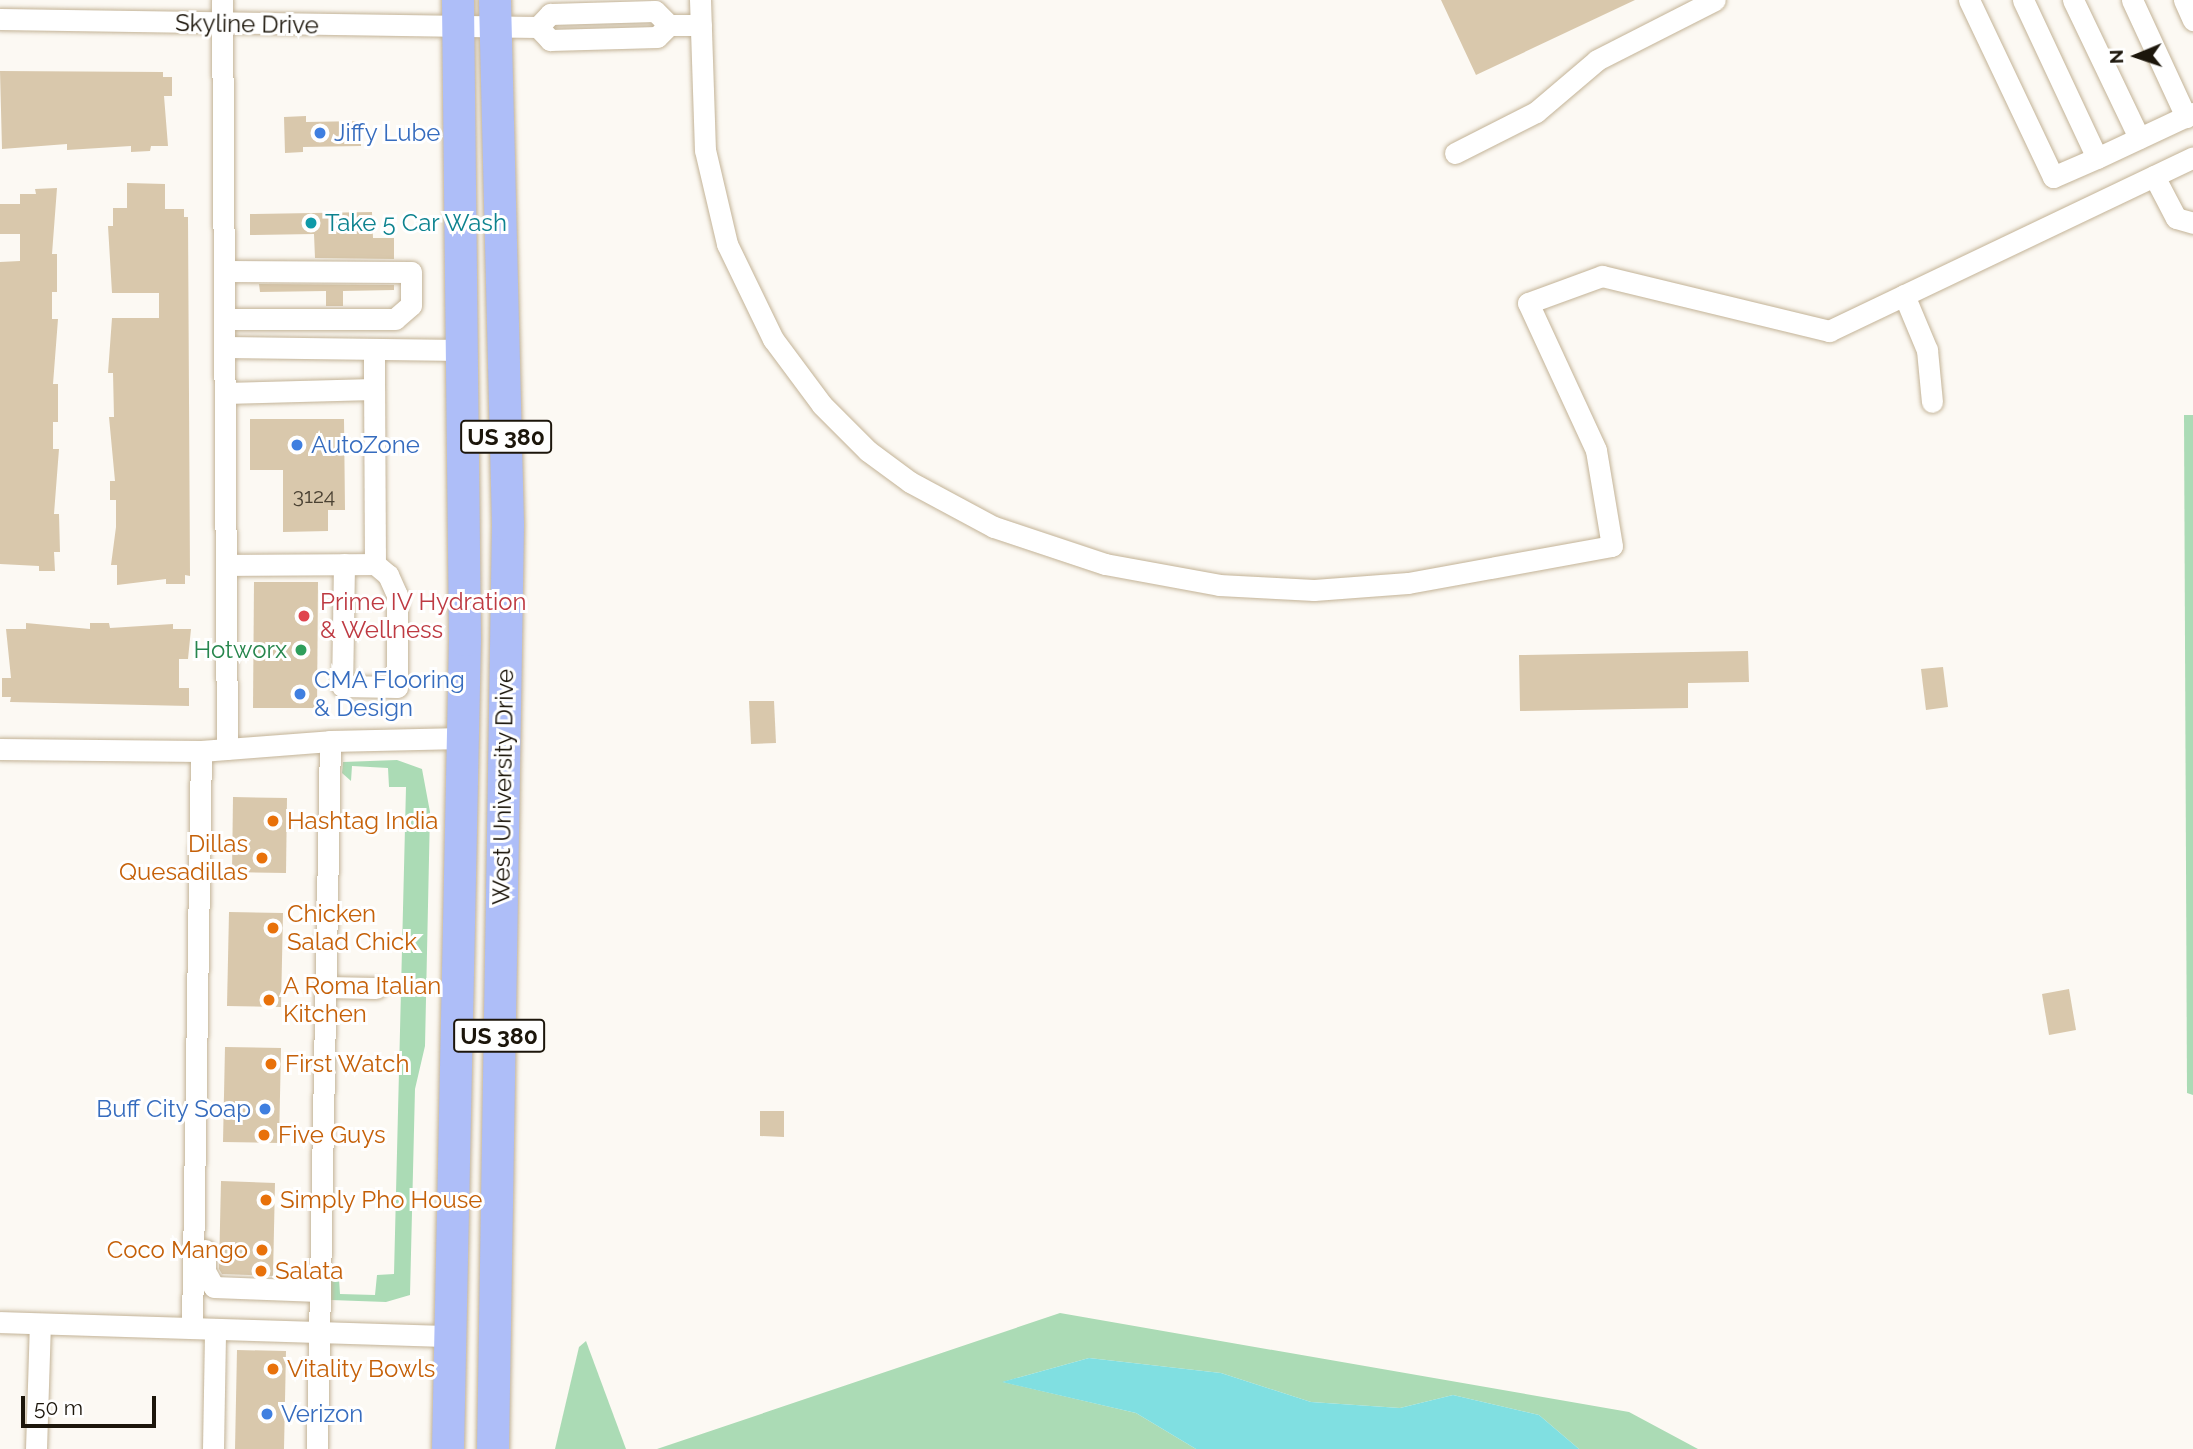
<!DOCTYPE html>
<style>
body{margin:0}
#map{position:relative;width:2193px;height:1449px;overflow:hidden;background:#fcf9f3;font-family:Raleway,sans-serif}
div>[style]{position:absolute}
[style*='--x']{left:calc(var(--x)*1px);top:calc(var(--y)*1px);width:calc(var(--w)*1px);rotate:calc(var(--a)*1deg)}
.green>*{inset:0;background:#abdbb5}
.water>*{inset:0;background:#80dfe1}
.building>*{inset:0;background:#d9c8ac}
.roads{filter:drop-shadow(0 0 2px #c3b397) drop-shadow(0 0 2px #c3b397)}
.minor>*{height:21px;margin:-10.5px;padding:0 10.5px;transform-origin:10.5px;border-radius:10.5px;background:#fff}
.highway>*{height:32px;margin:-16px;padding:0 16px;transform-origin:16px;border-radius:16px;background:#aebef8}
.dots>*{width:19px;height:19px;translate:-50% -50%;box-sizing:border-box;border:4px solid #fff;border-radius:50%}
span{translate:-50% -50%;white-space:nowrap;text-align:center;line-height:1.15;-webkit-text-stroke:6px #fff;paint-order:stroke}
.number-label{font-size:21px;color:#4b4233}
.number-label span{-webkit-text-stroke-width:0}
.shield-label span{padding:2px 5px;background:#fff;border:2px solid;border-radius:5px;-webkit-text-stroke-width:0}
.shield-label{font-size:23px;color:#1c160b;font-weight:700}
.street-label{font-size:24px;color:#1c160b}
.shop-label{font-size:24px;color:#366cbe}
.left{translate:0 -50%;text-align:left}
.right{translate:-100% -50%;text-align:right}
.culture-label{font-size:24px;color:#0d838f}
.health-label{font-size:24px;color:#be3a42}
.leisure-label{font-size:24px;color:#27864d}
.food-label{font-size:24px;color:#c56008}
.north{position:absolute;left:2102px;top:21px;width:70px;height:70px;-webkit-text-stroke:5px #fff;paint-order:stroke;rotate:268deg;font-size:19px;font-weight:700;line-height:28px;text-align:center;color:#1c160b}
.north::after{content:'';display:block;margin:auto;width:24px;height:32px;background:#1c160b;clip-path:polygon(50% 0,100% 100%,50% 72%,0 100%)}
.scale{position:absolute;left:21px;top:1396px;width:135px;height:32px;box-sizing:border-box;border:4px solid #1c160b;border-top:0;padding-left:9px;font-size:21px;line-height:24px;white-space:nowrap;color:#1c160b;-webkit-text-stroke:5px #fff;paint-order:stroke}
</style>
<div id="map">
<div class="green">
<div style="clip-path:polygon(2184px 415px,2193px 415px,2193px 1095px,2187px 1093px)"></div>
<div style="clip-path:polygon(397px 760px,422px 769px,430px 812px,425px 1046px,415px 1089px,410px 1295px,386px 1302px,331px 1300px,328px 1284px,333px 1280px,339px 1279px,340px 1294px,375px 1295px,377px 1275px,394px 1274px,406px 787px,389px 787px,388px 768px,352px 766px,351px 781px,342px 773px,343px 762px)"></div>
<div style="clip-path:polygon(1060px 1313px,1629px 1412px,1698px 1449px,1579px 1449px,1539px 1415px,1453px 1395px,1400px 1408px,1311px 1402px,1221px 1373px,1089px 1358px,1003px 1382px,1136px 1413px,1196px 1449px,657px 1449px)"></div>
<div style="clip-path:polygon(586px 1341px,626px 1449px,555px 1449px,579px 1347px)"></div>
</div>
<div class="water">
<div style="clip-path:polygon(1089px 1358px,1221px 1373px,1311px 1402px,1400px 1408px,1453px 1395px,1539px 1415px,1579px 1449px,1196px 1449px,1136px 1413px,1002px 1382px)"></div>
</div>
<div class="building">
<div style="clip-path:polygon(1441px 0,1635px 0,1476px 75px)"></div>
<div style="clip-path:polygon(0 71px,163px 72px,163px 77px,172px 77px,172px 96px,164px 96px,168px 146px,151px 146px,150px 151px,131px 152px,131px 146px,67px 150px,67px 144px,2px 149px)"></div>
<div style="clip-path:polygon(306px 116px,306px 122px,360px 121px,361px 146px,303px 147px,303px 152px,285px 153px,284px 117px)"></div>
<div style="clip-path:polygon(127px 183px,165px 184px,165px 209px,184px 209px,184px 217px,188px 217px,190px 576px,185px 575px,185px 584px,166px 584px,166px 579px,117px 585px,117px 565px,111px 565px,116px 527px,116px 500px,110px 500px,110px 481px,115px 481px,109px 417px,114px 417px,113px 373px,108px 373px,112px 318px,159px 318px,159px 293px,112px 293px,108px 226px,113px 226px,113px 208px,127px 208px)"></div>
<div style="clip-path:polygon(57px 188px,52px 254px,57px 254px,57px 292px,52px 292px,52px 319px,58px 319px,53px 384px,58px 384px,58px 422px,53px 422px,53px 449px,59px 449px,54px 514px,59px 514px,60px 552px,54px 552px,55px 571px,39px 571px,39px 566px,0 564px,0 262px,20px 261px,20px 234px,0 234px,0 204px,20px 204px,20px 194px,36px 194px,35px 189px)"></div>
<div style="clip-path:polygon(372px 212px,373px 238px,394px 238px,394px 259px,315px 258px,314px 234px,250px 235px,250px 214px)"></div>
<div style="clip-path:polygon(259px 284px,394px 285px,394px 290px,343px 291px,343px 306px,326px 306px,326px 291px,260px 292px)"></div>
<div style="clip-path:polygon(250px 419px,344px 419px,345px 510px,328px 510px,328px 531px,283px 532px,283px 470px,250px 470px)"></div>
<div style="clip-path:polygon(254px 582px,318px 582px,317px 708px,253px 708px)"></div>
<div style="clip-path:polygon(26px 623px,90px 629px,90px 623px,109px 623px,110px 628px,173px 624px,173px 629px,191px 629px,188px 659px,179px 659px,179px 688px,189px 688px,189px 706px,10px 702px,11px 697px,2px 697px,2px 678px,11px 678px,6px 629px,26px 629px)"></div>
<div style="clip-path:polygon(1748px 651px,1749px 682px,1688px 683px,1688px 708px,1520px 711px,1519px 655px)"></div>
<div style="clip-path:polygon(1943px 667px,1948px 707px,1926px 710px,1921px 669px)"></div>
<div style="clip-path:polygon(749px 701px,774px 701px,776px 743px,751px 744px)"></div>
<div style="clip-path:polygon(233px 797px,287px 798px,286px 873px,232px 872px)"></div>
<div style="clip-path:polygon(229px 912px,283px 913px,281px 1007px,227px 1006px)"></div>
<div style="clip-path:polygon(2069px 989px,2076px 1030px,2049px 1035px,2042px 994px)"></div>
<div style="clip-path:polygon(225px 1047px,281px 1048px,279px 1143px,223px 1142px)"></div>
<div style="clip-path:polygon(760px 1111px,784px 1111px,784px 1137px,760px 1136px)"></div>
<div style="clip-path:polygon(221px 1181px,275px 1183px,273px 1276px,222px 1274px,219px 1269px)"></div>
<div style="clip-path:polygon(237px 1350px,286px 1351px,284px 1449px,235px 1449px)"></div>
</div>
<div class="roads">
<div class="minor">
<div style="--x:222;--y:0;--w:749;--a:89.62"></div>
<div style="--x:700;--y:0;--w:150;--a:88.1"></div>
<div style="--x:705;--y:150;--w:97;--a:76.8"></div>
<div style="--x:727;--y:244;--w:106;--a:64.2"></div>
<div style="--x:773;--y:339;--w:82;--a:53.4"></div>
<div style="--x:822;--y:405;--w:65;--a:45"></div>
<div style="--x:868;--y:451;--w:52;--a:36.4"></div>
<div style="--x:910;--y:482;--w:95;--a:28.2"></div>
<div style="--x:994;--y:527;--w:117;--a:18.4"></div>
<div style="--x:1105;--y:564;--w:116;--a:10.4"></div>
<div style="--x:1219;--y:585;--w:95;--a:3"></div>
<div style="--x:1314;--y:590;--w:94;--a:-4.3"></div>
<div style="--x:1408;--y:583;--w:207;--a:-10.3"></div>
<div style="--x:1612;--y:546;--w:97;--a:-99.5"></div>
<div style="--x:1596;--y:450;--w:162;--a:-114.8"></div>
<div style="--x:1528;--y:303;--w:79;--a:-20"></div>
<div style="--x:1602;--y:276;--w:234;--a:13.6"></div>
<div style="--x:1829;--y:331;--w:403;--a:-25.5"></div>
<div style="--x:1969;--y:0;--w:196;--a:64.6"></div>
<div style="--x:2053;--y:177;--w:48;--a:-23.4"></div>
<div style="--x:2023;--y:0;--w:174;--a:64.9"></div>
<div style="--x:2097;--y:158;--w:106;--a:-25.1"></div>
<div style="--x:2073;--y:0;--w:153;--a:64.4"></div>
<div style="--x:2132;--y:0;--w:129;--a:65.2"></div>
<div style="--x:2184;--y:0;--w:22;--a:66"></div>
<div style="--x:0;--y:19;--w:538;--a:0.85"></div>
<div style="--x:538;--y:27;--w:18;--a:47"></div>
<div style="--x:550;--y:40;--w:107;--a:-1.6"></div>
<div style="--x:657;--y:37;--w:17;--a:-45"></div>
<div style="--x:669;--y:25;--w:32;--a:0"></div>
<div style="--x:538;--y:27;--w:18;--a:-47"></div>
<div style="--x:550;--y:14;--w:105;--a:-1.6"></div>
<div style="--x:655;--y:11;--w:20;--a:45"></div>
<div style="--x:1455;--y:153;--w:91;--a:-26.8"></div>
<div style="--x:1536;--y:112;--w:80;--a:-40.4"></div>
<div style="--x:1597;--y:60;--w:132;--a:-27"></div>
<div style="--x:2154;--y:176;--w:47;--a:62.4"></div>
<div style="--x:2176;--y:218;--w:18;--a:16"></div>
<div style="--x:224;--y:271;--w:187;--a:0.3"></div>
<div style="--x:411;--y:272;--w:33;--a:90"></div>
<div style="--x:411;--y:305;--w:21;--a:139"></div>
<div style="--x:395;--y:319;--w:171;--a:180"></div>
<div style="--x:1904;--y:295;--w:60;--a:67.3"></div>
<div style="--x:1927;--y:350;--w:52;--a:84.5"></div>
<div style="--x:225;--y:347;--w:237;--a:0.7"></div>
<div style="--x:225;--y:393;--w:149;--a:-1.5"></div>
<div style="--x:374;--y:389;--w:40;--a:-90"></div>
<div style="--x:344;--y:564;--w:122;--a:90.9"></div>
<div style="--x:342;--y:686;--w:55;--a:1"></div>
<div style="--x:397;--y:687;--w:92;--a:-90"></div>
<div style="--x:397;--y:595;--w:22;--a:-114"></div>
<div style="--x:388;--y:575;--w:17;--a:-140"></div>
<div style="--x:226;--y:565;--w:149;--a:-0.4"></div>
<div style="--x:375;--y:564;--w:175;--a:-90.3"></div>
<div style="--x:0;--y:749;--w:201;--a:0.6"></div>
<div style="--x:201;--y:751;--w:129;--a:-4.4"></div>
<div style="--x:330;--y:741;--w:133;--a:-1.3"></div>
<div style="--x:325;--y:987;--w:51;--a:1.1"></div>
<div style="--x:205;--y:1250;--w:21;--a:90"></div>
<div style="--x:205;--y:1271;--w:18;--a:61"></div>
<div style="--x:214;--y:1287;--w:105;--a:2.2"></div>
<div style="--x:0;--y:1322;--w:451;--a:1.8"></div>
<div style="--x:192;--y:1328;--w:577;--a:-89.11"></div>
<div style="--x:36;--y:1449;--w:125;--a:-88.2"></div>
<div style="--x:213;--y:1449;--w:120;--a:-89"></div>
<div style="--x:317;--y:1449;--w:708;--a:-88.95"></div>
</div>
<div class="highway">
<div style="--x:448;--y:1449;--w:809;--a:-88.8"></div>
<div style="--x:465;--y:640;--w:640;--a:-90.63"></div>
<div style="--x:493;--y:1449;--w:924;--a:-89.07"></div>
<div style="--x:508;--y:525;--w:525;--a:-91.42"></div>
</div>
</div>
<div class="dots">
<div style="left:320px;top:133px;background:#3f7fe0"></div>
<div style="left:311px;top:223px;background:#0f9aa8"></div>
<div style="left:297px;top:445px;background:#3f7fe0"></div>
<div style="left:304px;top:616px;background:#e0444e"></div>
<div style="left:301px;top:650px;background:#2e9e5b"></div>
<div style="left:300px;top:694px;background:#3f7fe0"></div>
<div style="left:273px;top:821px;background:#e8710a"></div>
<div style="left:262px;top:858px;background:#e8710a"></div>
<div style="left:273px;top:928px;background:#e8710a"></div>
<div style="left:269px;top:1000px;background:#e8710a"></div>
<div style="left:271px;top:1064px;background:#e8710a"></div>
<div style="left:265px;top:1109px;background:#3f7fe0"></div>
<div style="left:264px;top:1135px;background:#e8710a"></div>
<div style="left:266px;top:1200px;background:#e8710a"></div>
<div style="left:262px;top:1250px;background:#e8710a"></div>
<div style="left:261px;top:1271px;background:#e8710a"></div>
<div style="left:273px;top:1369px;background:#e8710a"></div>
<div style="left:267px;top:1414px;background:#3f7fe0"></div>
</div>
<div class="number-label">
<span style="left:314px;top:496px">3124</span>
</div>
<div class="shield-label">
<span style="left:506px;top:437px">US 380</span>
<span style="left:499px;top:1036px">US 380</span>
</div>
<div class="street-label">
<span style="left:247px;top:24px;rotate:1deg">Skyline Drive</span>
<span style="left:503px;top:787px;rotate:-89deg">West University Drive</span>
</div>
<div class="shop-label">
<span class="left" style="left:334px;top:133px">Jiffy Lube</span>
<span class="left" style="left:311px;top:445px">AutoZone</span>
<span class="left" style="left:314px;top:694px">CMA Flooring<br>&amp; Design</span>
<span class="right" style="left:251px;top:1109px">Buff City Soap</span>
<span class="left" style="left:281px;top:1414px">Verizon</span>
</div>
<div class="culture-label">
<span class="left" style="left:325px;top:223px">Take 5 Car Wash</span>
</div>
<div class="health-label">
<span class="left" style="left:320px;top:616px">Prime IV Hydration<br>&amp; Wellness</span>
</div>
<div class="leisure-label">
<span class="right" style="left:287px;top:650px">Hotworx</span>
</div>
<div class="food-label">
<span class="left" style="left:287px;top:821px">Hashtag India</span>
<span class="right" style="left:248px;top:858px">Dillas<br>Quesadillas</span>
<span class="left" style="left:287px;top:928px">Chicken<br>Salad Chick</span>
<span class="left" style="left:283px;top:1000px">A Roma Italian<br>Kitchen</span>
<span class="left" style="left:285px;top:1064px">First Watch</span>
<span class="left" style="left:278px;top:1135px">Five Guys</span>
<span class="left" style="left:280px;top:1200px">Simply Pho House</span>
<span class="right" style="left:248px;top:1250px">Coco Mango</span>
<span class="left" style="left:275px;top:1271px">Salata</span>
<span class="left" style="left:287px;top:1369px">Vitality Bowls</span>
</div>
<div class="north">N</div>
<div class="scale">50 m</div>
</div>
